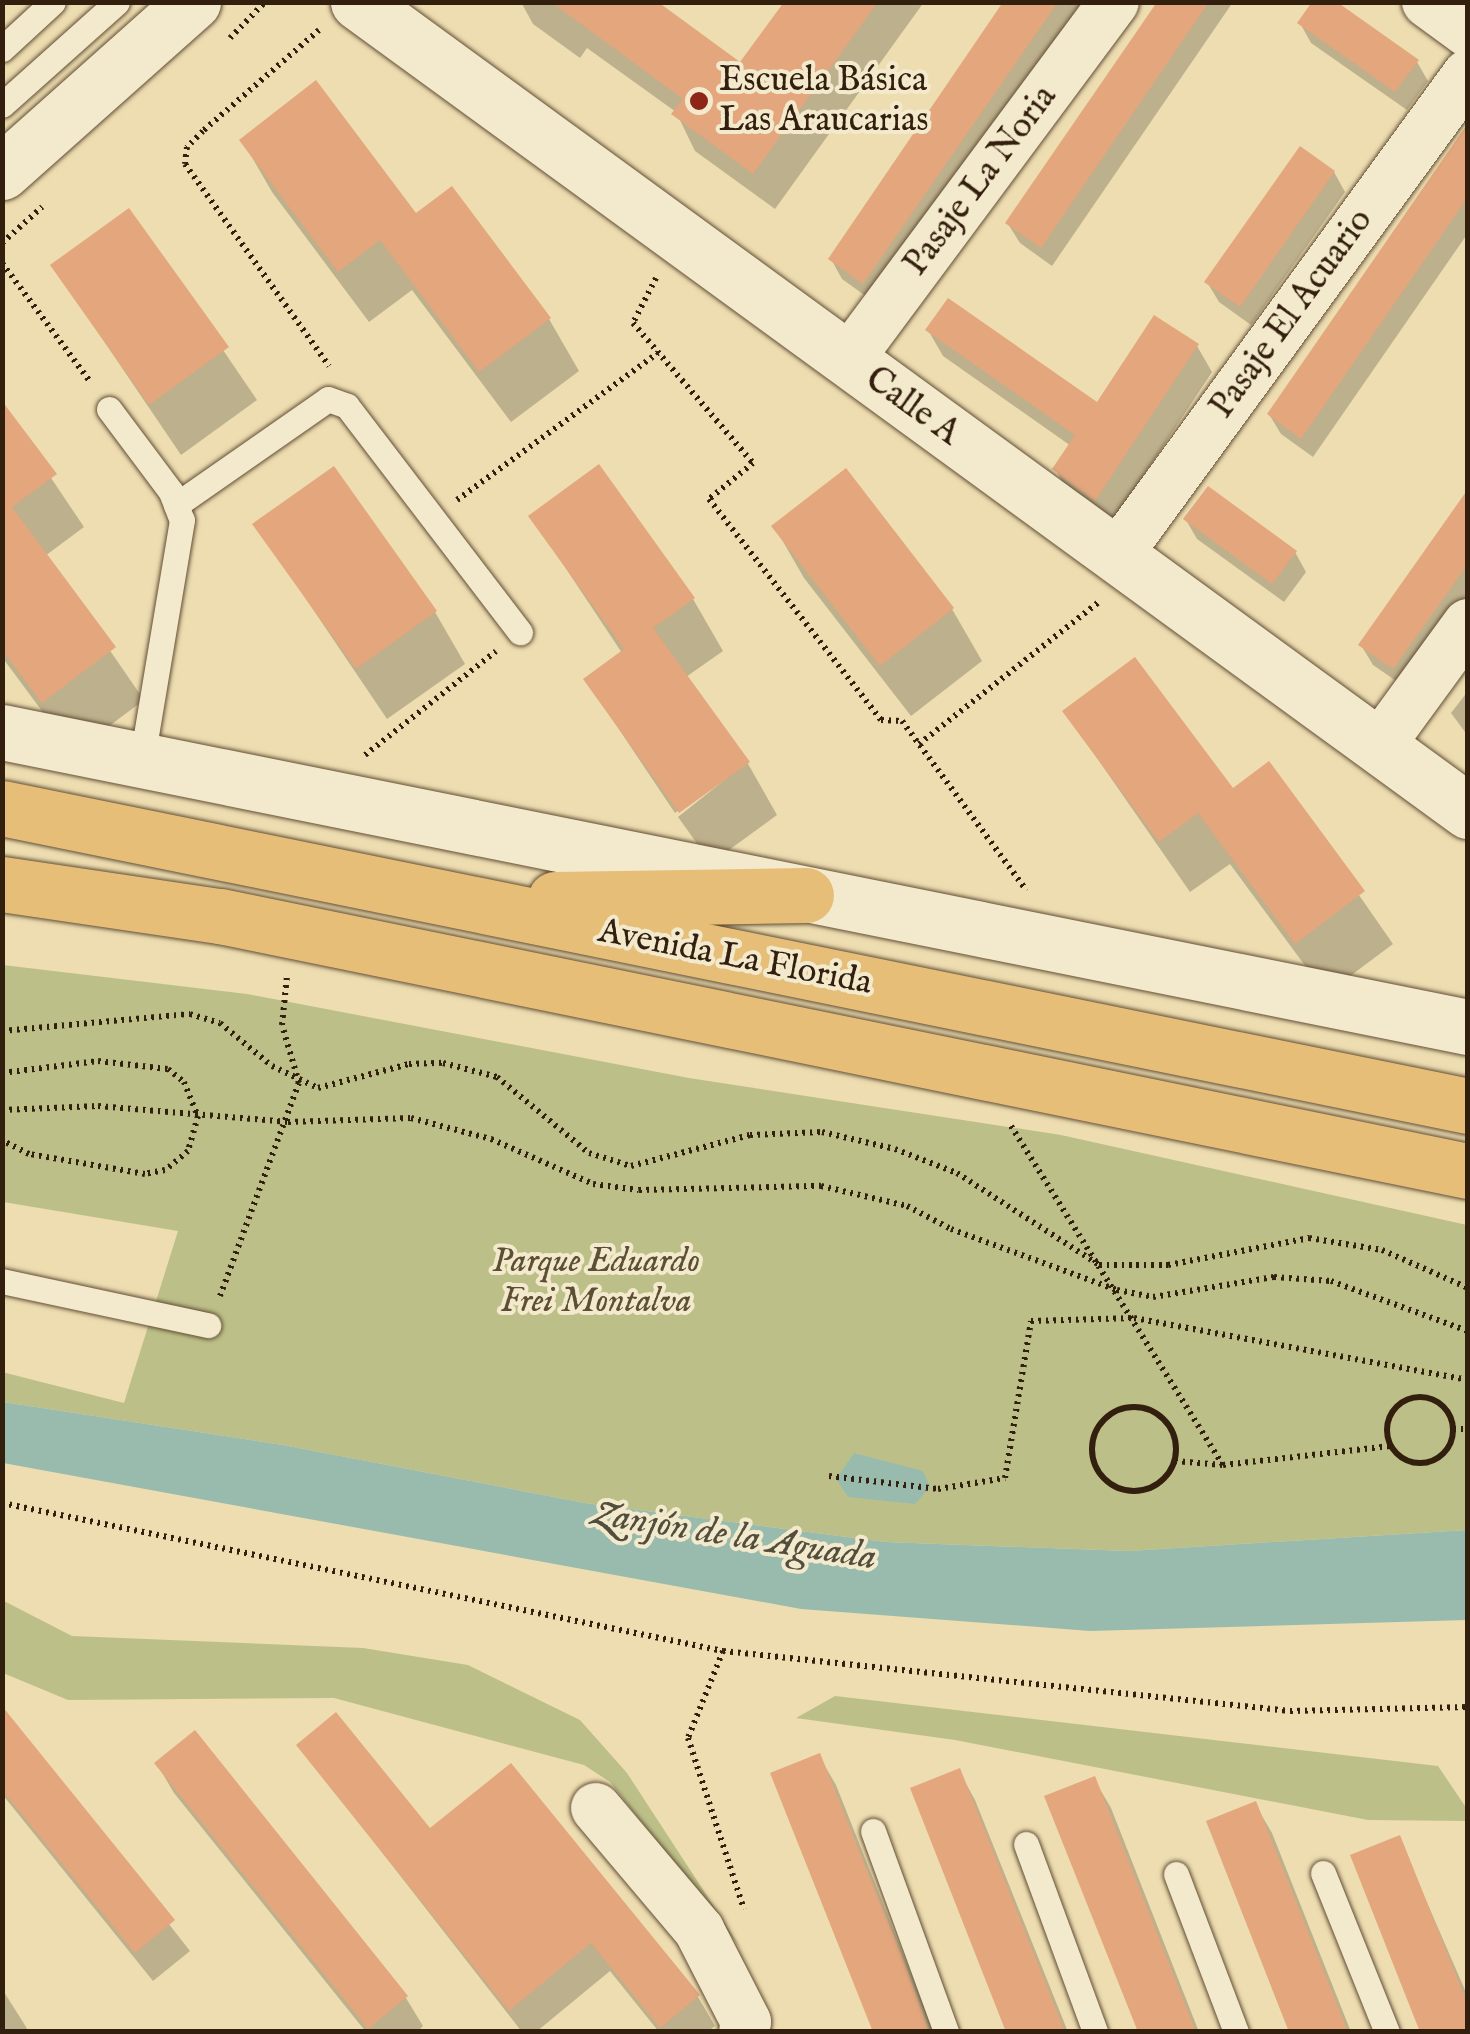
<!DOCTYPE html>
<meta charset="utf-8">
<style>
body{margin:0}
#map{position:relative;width:1470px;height:2034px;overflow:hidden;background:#edddb0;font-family:"IM FELL English",serif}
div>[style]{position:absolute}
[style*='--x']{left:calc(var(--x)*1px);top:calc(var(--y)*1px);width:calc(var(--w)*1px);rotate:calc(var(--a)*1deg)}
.green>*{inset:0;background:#bcc088}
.water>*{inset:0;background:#99bbad}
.shadow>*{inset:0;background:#0003}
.building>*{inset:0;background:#e3a67d}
.path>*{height:6px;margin-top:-3px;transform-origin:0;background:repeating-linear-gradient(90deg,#331f0e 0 2.5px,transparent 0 7.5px)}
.path>.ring{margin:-3px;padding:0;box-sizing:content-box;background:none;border:6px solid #331f0e;border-radius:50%}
.roads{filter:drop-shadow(0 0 2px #624e36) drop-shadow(0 0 2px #624e36)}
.lane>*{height:25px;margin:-12.5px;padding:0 12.5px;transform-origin:12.5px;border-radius:12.5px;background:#f3e9cc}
.street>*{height:50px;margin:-25px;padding:0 25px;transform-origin:25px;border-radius:25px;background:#f3e9cc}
.secondary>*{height:55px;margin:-27.5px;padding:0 27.5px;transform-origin:27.5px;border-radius:27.5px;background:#f3e9cc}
.primary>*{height:55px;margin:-27.5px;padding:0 27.5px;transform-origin:27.5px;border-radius:27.5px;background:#e6be78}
.dots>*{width:28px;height:28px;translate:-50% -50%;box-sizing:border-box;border:5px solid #f3e9cc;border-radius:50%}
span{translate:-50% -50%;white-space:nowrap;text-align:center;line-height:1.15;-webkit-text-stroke:8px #f3e9cc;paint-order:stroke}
.poi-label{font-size:35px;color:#331f0e}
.left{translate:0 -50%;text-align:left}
.street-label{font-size:35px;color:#331f0e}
.park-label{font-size:35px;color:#5c4f33;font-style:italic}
.water-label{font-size:38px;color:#524e3e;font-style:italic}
.frame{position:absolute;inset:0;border:5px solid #331f0e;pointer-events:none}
</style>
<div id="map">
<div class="green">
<div style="clip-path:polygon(3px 965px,247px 994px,689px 1078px,1061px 1135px,1467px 1225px,1467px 1530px,1129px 1551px,886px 1542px,585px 1503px,283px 1445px,3px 1402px,2px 1372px,124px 1403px,178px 1231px,3px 1202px)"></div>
<div style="clip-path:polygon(2px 1600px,72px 1636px,363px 1648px,468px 1665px,580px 1720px,627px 1773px,741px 1948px,610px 1782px,584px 1765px,334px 1698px,68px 1700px,3px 1673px)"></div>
<div style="clip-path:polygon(835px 1696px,1438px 1766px,1467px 1809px,1467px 1821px,1368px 1820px,955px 1740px,796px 1718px)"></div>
</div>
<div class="water">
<div style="clip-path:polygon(3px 1402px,283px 1445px,585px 1503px,886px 1542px,1129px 1551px,1467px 1530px,1467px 1620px,1090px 1631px,801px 1609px,3px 1463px)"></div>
<div style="clip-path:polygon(854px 1453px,923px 1471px,930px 1487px,915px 1504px,848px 1497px,836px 1479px)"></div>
</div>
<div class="shadow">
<div style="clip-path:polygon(521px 2px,653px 2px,741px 66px,787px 2px,924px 2px,775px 209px,695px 151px,676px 112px,587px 48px,580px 58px,533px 24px)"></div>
<div style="clip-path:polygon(1006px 2px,1082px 2px,874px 302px,842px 279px,831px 259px)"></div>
<div style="clip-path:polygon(1161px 2px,1233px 2px,1052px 266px,1020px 243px,1008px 224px)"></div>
<div style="clip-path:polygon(1300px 23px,1417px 62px,1428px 81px,1407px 110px,1311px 43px)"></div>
<div style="clip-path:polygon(1468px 128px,1468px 233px,1313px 457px,1281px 434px,1269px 414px)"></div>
<div style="clip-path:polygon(242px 140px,416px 216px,549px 319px,579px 371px,511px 422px,412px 290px,369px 322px,272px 192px)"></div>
<div style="clip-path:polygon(1334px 172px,1345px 192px,1251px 325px,1219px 302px,1207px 282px)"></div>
<div style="clip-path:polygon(129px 212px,257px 400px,181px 455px,53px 266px)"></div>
<div style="clip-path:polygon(928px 330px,1097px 406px,1197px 346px,1212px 372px,1111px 525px,1070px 495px,1055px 469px,1071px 446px,943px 356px)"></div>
<div style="clip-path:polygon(2px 405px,84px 527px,45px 556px,144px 700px,73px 753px,2px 657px)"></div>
<div style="clip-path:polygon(1468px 491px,1468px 596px,1405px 687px,1373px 665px,1361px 645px)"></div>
<div style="clip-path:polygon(531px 516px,693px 599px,723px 651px,686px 677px,746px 761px,675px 813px,586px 680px,622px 653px)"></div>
<div style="clip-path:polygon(1186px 520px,1295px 552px,1306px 572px,1284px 602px,1197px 539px)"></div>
<div style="clip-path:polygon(256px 525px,435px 612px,465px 664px,387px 719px)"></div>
<div style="clip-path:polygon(774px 526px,952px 609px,982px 661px,911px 716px,804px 578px)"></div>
<div style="clip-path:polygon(1468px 691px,1468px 736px,1451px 713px)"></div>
<div style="clip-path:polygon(1065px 712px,1232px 792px,1268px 764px,1393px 944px,1326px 994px,1230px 864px,1190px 892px)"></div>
<div style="clip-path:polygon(747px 762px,777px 815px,711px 863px,678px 817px)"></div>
<div style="clip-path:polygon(2px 1711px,190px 1951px,153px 1981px,2px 1794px)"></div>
<div style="clip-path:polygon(195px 1734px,406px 1998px,423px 2026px,417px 2032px,366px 2032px,174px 1793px,157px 1764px)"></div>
<div style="clip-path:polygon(299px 1746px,698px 1997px,715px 2026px,707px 2032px,659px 2032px,610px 1971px,536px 2032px,522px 2032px)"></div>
<div style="clip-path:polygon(819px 1756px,836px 1785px,934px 2032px,875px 2032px)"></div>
<div style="clip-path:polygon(959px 1771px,975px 1800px,1068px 2032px,1009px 2032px)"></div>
<div style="clip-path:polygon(1094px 1779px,1111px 1808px,1199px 2032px,1141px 2032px)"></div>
<div style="clip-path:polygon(1255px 1804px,1272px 1833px,1351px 2032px,1292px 2032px)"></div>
<div style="clip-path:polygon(1399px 1838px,1468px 1997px,1468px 2032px)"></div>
<div style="clip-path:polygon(2px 1989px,23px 2022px,29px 2032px,2px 2032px)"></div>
</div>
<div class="building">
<div style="clip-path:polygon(551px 2px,658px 2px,740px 62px,784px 2px,878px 2px,753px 174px,671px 114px,683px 99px)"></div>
<div style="clip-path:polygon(1003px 2px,1058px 2px,863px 284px,828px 259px)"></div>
<div style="clip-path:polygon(1157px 2px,1209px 2px,1041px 248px,1005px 223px)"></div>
<div style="clip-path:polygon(1312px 2px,1337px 2px,1419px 60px,1395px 92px,1297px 23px)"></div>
<div style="clip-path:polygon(316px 80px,416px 213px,452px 186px,551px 318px,479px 372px,380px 240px,338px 272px,239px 140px)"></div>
<div style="clip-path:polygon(1468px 123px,1468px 197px,1301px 439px,1267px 414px)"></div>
<div style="clip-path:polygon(1300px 146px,1335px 171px,1240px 307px,1204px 282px)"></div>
<div style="clip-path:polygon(129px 208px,229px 347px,149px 405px,50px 265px)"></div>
<div style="clip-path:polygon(948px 298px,1097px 402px,1154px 315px,1199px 344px,1095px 501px,1052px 469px,1075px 435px,925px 330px)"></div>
<div style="clip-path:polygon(2px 401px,57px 474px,12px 507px,116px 647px,42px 703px,2px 650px)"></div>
<div style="clip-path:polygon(599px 464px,695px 598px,653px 628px,750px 762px,679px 813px,583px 679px,624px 649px,528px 516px)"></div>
<div style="clip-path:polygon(334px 466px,437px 611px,356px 669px,252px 524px)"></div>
<div style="clip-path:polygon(846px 468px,954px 608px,880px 666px,771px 526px)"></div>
<div style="clip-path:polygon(1208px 486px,1297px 551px,1272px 584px,1183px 519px)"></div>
<div style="clip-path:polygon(1468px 489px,1468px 564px,1393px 669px,1358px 645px)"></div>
<div style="clip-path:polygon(1135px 657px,1233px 788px,1269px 761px,1365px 891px,1295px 944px,1198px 813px,1159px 842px,1062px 711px)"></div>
<div style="clip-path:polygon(2px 1706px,175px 1920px,135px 1953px,2px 1790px)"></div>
<div style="clip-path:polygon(336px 1712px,430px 1828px,511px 1763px,700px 1995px,660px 2028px,591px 1943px,509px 2011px,296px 1745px)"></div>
<div style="clip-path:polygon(195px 1730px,408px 1996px,368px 2029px,154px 1763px)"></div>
<div style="clip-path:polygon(820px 1753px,901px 1955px,929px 2032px,873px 2032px,770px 1773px)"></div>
<div style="clip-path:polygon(960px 1768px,1065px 2032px,1006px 2032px,910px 1788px)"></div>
<div style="clip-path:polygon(1095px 1776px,1196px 2032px,1138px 2032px,1044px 1796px)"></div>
<div style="clip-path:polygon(1256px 1801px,1348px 2032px,1289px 2032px,1206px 1821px)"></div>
<div style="clip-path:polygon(1400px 1835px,1468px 2005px,1468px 2032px,1420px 2032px,1350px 1855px)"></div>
</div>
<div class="path">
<div style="--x:319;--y:30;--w:154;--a:139"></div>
<div style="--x:203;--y:131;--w:23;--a:135"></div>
<div style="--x:187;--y:147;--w:17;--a:97"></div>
<div style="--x:185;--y:164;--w:248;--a:54.5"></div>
<div style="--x:230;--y:38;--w:50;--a:-45.8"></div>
<div style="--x:2;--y:243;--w:54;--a:-42"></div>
<div style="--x:2;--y:263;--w:149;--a:53.4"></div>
<div style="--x:656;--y:278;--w:51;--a:117.1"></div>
<div style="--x:633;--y:323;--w:184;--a:49.4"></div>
<div style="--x:753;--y:463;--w:57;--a:140.7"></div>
<div style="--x:709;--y:499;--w:280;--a:52.1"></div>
<div style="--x:881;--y:720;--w:21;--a:3"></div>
<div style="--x:902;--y:721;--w:210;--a:53.7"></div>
<div style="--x:457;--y:500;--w:249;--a:-36.2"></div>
<div style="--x:919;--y:744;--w:229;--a:-38.3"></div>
<div style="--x:365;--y:755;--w:167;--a:-38.4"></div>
<div style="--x:2;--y:1031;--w:189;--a:-5.2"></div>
<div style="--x:190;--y:1014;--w:31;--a:17"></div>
<div style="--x:220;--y:1023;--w:67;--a:39.6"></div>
<div style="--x:272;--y:1066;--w:51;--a:25.6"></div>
<div style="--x:318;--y:1088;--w:94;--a:-14.8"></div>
<div style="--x:409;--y:1064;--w:34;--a:-2"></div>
<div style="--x:443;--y:1063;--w:56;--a:14.5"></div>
<div style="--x:497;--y:1077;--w:119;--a:39.6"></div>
<div style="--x:589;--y:1153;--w:44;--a:17.2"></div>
<div style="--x:631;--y:1166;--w:123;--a:-14.6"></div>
<div style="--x:750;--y:1135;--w:72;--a:-2.4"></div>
<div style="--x:822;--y:1132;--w:75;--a:13.1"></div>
<div style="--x:895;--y:1149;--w:66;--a:21.2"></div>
<div style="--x:957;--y:1173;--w:169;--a:32.9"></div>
<div style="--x:1099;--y:1265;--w:69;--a:0"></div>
<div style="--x:1168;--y:1265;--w:144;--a:-10.8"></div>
<div style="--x:1309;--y:1238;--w:74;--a:9.3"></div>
<div style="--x:1382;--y:1250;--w:94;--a:23.8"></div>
<div style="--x:2;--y:1073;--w:97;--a:-7.1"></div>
<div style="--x:98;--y:1061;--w:70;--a:6.5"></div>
<div style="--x:168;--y:1069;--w:21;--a:39"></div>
<div style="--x:184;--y:1082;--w:37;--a:68"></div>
<div style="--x:198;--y:1116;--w:36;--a:106"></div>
<div style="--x:188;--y:1151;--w:30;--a:140"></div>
<div style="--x:165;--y:1170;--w:20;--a:169"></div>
<div style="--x:145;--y:1174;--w:118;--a:-170.2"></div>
<div style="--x:29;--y:1154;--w:30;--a:-153"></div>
<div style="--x:2;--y:1110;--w:96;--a:-2.4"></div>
<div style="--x:98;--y:1106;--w:191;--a:4.8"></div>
<div style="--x:288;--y:1122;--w:123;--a:-1.9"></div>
<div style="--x:411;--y:1118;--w:83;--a:14.7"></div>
<div style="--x:491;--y:1139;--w:111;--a:23.8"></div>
<div style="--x:593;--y:1184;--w:46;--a:7.4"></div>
<div style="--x:639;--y:1190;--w:182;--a:-1.3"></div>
<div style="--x:821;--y:1186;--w:88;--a:13.1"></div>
<div style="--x:907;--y:1206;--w:50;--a:27.6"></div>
<div style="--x:951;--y:1229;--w:177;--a:20.2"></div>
<div style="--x:1117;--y:1290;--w:37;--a:11"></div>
<div style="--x:1153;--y:1297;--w:123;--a:-9.4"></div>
<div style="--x:1274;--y:1277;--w:57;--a:4"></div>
<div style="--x:1331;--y:1281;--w:146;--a:20.1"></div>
<div style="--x:1011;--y:1126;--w:400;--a:58"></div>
<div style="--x:220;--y:1296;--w:227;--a:-69.7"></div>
<div style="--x:299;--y:1083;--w:60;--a:-106.3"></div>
<div style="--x:282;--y:1025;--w:49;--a:-84.2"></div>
<div class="ring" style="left:1387px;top:1397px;width:60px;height:60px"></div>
<div class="ring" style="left:1092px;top:1407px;width:78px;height:78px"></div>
<div style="--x:1453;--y:1429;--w:15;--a:0"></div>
<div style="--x:1175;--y:1461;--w:48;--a:4.8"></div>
<div style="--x:1223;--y:1465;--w:168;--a:-6.5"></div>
<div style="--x:829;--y:1476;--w:110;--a:6.8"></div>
<div style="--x:938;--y:1489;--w:68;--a:-9.3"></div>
<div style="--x:1005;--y:1478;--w:159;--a:-80.6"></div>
<div style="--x:1031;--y:1321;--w:103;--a:-1.7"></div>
<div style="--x:1134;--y:1318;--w:340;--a:10.5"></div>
<div style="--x:2;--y:1503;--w:736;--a:11.6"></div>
<div style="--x:723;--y:1651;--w:570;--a:6.04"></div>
<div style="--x:1290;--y:1711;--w:178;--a:-1.3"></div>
<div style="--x:723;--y:1651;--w:94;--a:111.9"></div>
<div style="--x:688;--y:1738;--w:180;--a:71.9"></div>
</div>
<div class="roads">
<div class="lane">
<div style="--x:2;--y:49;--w:69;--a:-42.7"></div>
<div style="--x:2;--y:105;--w:154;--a:-41.8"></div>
<div style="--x:109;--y:409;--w:104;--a:53.2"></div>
<div style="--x:171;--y:492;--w:30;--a:69"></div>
<div style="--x:182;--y:520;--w:243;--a:99.5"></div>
<div style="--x:176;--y:505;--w:185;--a:-34.9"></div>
<div style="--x:328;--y:399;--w:20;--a:20"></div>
<div style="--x:347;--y:406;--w:285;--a:52.6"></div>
<div style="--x:2;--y:1281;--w:211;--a:12.1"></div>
<div style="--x:873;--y:1831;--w:214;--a:70"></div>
<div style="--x:1026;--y:1844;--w:200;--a:69.8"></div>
<div style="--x:1323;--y:1873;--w:171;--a:68.1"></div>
<div style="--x:1176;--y:1874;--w:169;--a:69.2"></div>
</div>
<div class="street">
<div style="--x:1427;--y:2;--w:51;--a:36.2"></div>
<div style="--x:848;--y:360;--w:446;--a:-53.4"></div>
<div style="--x:1117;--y:555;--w:595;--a:-53.88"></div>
<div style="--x:1379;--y:746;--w:151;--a:-53.9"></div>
<div style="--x:596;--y:1808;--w:160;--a:49.8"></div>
<div style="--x:699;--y:1930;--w:103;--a:62.9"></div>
<div style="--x:746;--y:2022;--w:10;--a:101"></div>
</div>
<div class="secondary">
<div style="--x:358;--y:2;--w:1374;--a:36.09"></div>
<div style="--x:2;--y:172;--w:256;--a:-41.7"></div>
<div style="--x:2;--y:732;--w:1495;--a:11.38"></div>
</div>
<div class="primary">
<div style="--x:2;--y:808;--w:1496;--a:11.49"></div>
<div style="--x:2;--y:884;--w:220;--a:8.4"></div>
<div style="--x:220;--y:916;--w:1274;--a:11.55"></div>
<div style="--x:555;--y:899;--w:251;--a:-0.9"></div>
</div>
</div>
<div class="dots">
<div style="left:699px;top:101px;background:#8f2418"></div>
</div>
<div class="poi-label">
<span class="left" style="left:719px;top:101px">Escuela Básica<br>Las Araucarias</span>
</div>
<div class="street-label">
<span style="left:981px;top:181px;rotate:-53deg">Pasaje La Noria</span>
<span style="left:1292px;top:314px;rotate:-54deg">Pasaje El Acuario</span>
<span style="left:912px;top:407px;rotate:36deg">Calle A</span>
<span style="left:735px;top:958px;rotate:11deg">Avenida La Florida</span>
</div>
<div class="park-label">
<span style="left:596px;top:1282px">Parque Eduardo<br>Frei Montalva</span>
</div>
<div class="water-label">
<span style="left:734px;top:1537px;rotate:9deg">Zanjón de la Aguada</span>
</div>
<div class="frame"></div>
</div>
